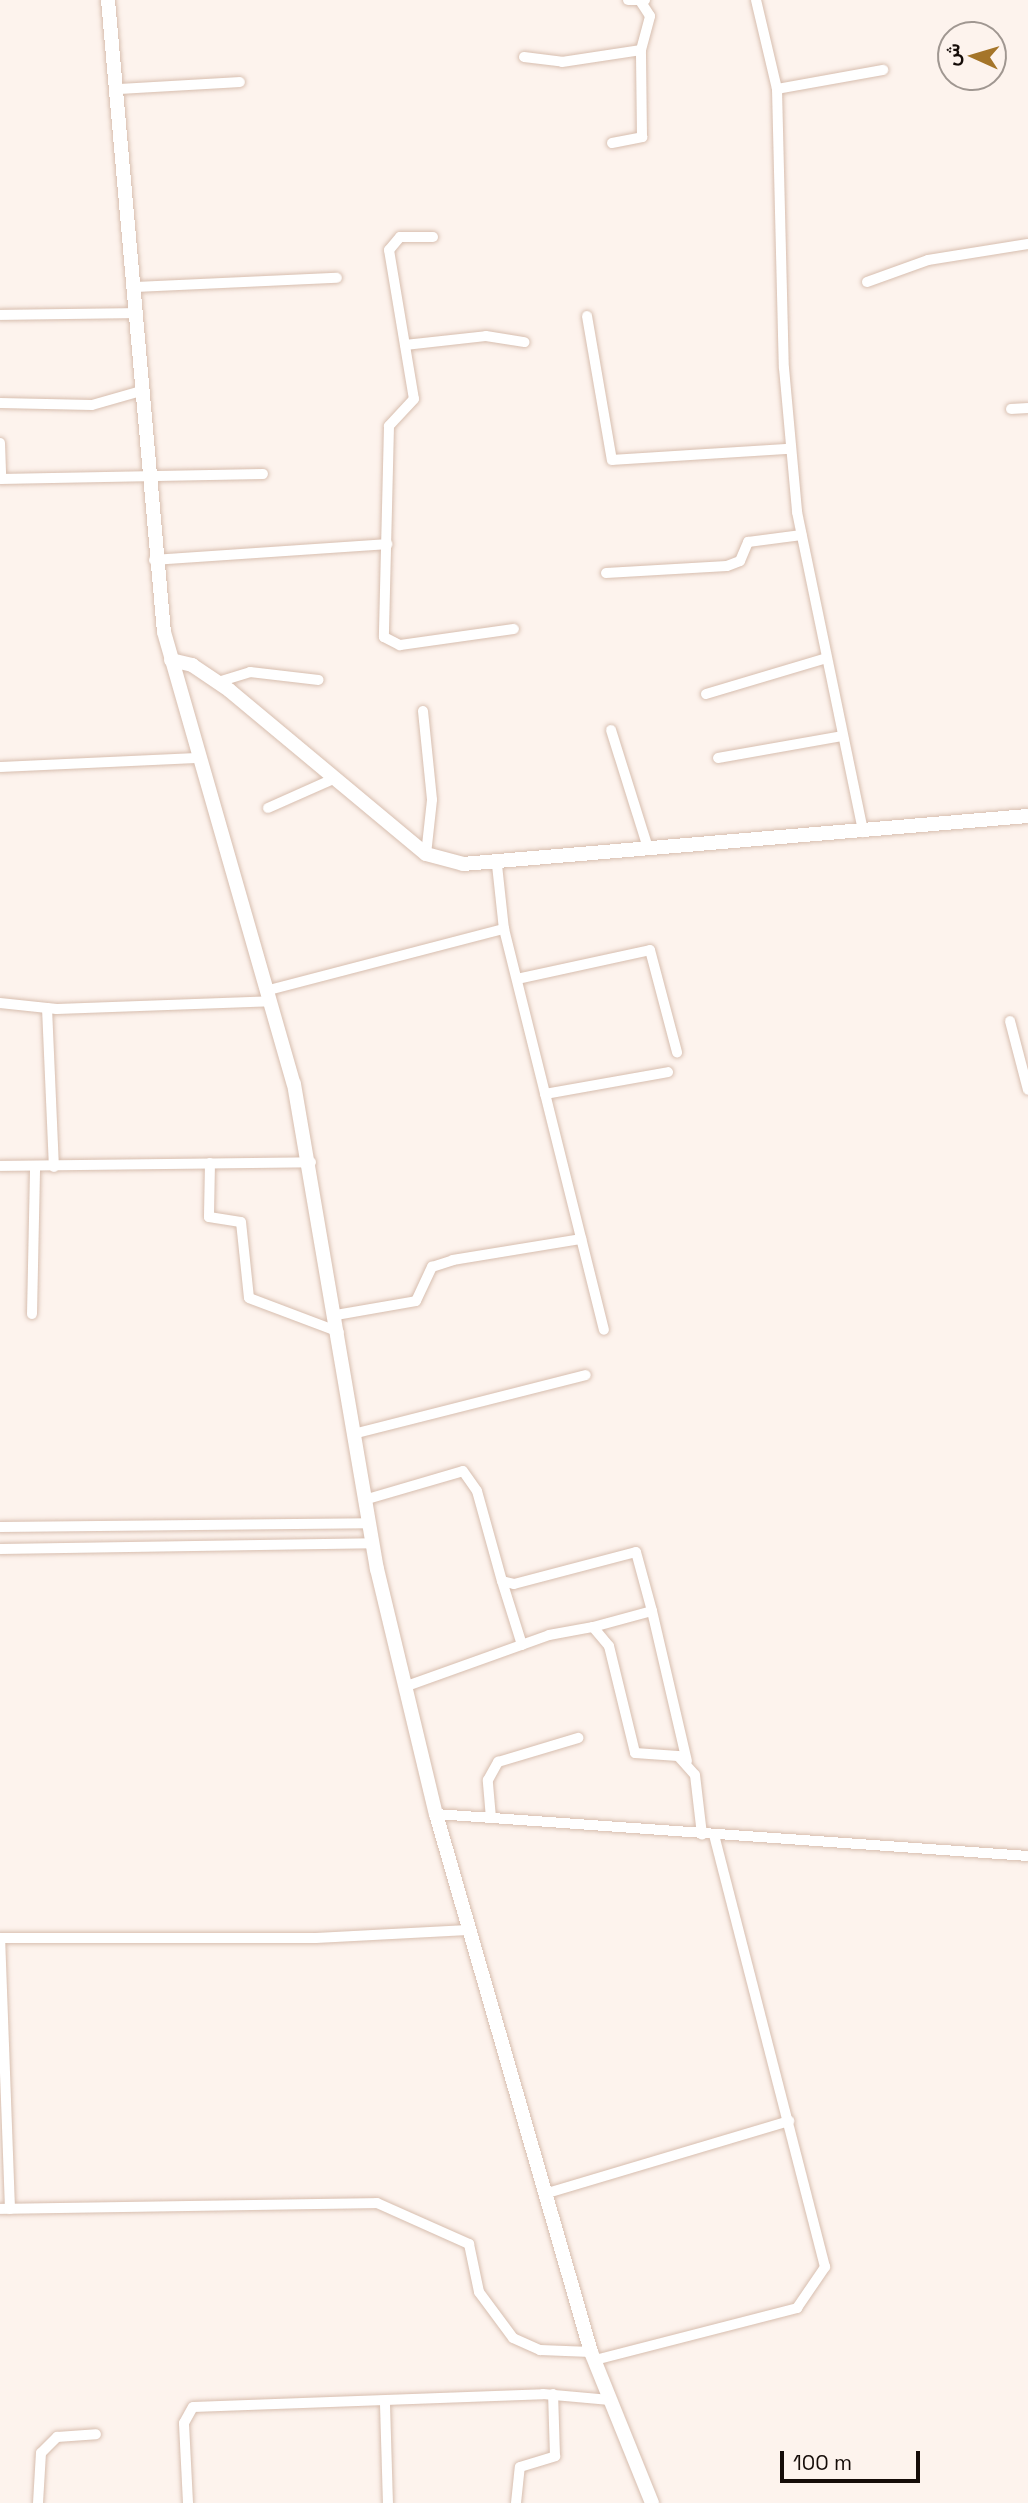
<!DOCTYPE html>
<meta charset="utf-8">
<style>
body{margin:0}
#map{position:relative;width:1028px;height:2503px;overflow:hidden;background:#fdf3ed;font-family:"Space Grotesk",Vazirmatn,sans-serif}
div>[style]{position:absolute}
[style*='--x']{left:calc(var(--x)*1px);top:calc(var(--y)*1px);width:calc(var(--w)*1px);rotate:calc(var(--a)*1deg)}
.roads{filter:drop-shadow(0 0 2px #d7beaf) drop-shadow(0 0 2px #d7beaf)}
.street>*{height:10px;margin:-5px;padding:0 5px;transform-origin:5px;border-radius:5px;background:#fff}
.secondary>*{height:14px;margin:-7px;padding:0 7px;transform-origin:7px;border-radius:7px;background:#fff}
span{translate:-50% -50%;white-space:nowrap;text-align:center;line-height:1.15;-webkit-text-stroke:5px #fdf3ed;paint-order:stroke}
.north{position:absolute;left:937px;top:21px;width:70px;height:70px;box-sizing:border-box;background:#fdf3ed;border:2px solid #a09791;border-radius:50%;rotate:274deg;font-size:19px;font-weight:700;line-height:28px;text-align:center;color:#150c08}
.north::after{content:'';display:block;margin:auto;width:24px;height:32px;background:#a57529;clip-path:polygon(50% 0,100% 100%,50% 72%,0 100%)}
.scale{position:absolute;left:780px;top:2451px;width:140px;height:32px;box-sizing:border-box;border:4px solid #150c08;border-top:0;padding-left:9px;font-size:21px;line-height:24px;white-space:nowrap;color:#150c08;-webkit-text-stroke:5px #fdf3ed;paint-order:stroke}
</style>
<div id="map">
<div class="roads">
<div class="street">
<div style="--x:628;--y:0;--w:17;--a:0"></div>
<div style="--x:756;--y:0;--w:91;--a:76.7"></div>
<div style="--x:777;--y:89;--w:279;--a:88.6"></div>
<div style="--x:784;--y:368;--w:145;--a:84.8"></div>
<div style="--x:797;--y:512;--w:327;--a:78.3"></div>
<div style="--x:524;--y:57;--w:38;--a:7"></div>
<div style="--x:562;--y:62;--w:80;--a:-8.6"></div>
<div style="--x:641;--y:50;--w:35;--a:-75"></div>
<div style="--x:650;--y:16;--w:17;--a:-123"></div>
<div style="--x:120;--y:89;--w:120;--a:-3.3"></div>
<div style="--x:777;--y:89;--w:108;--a:-10.2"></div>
<div style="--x:612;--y:143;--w:31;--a:-11"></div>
<div style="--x:642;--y:137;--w:87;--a:-90.7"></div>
<div style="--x:433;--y:237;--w:33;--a:180"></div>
<div style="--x:400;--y:237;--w:17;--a:130"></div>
<div style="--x:389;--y:250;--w:151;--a:80.5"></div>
<div style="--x:414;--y:399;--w:37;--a:133"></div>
<div style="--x:389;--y:426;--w:211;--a:91.4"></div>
<div style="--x:384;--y:637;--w:18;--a:27"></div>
<div style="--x:400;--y:645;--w:115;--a:-8"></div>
<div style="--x:867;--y:282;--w:65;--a:-19.8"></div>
<div style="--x:928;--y:260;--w:101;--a:-9.1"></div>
<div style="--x:135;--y:287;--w:202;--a:-2.6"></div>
<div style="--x:0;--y:315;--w:136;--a:-0.8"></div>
<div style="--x:587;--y:316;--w:146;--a:80.2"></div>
<div style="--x:612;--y:460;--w:177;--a:-3.6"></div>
<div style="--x:405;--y:345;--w:81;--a:-6.3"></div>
<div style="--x:486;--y:336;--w:39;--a:9"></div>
<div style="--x:0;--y:403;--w:92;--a:1.2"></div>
<div style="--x:92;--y:405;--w:51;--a:-15.9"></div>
<div style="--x:1011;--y:409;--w:17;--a:-3"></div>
<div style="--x:0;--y:443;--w:36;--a:88"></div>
<div style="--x:0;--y:479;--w:263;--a:-1.1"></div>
<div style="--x:154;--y:560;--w:234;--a:-3.9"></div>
<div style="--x:606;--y:573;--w:121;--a:-3.3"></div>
<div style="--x:727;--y:566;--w:14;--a:-21"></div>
<div style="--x:740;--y:561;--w:21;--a:-67"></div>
<div style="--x:748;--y:542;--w:54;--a:-7.4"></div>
<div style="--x:218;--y:682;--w:34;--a:-17"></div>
<div style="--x:250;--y:672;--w:69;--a:6.6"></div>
<div style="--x:706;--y:694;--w:126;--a:-16.6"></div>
<div style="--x:423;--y:711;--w:89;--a:84.2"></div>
<div style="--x:432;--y:800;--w:54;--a:96.3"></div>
<div style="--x:611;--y:730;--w:124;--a:72.6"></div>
<div style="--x:718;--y:758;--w:127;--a:-10"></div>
<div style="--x:0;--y:767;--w:197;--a:-2.6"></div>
<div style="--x:268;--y:808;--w:71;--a:-24"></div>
<div style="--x:497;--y:865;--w:64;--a:83.8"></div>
<div style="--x:504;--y:929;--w:413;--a:76"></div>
<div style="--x:517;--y:979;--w:136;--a:-12.3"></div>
<div style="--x:650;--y:950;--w:106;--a:75.2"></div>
<div style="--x:269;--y:990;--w:243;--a:-14.6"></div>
<div style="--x:0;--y:1003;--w:57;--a:6"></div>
<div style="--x:57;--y:1009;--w:214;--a:-2.1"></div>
<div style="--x:47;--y:1008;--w:159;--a:87.5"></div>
<div style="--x:1010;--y:1021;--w:71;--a:75.4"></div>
<div style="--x:545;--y:1094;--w:125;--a:-10.1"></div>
<div style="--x:210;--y:1163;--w:54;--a:91.1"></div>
<div style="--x:209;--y:1217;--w:32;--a:9"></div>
<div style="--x:241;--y:1222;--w:76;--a:84"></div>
<div style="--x:249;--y:1298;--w:96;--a:20.7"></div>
<div style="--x:0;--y:1166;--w:311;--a:-0.7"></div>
<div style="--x:32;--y:1314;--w:147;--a:-88.8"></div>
<div style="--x:336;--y:1315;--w:81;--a:-9.9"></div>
<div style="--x:416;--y:1301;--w:38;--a:-65"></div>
<div style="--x:432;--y:1267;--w:22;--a:-18"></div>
<div style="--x:453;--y:1260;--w:130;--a:-9.3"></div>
<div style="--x:353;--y:1434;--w:240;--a:-14.2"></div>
<div style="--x:364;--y:1500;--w:103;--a:-16.3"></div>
<div style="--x:463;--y:1471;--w:24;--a:55"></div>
<div style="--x:477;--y:1491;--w:93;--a:74.5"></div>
<div style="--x:502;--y:1581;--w:12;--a:14"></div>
<div style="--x:514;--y:1584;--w:126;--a:-14.7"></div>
<div style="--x:636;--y:1552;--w:61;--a:74.8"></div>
<div style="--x:0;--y:1527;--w:369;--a:-0.6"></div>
<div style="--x:0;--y:1549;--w:373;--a:-0.9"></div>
<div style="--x:502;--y:1581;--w:67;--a:72.6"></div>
<div style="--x:593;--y:1627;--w:61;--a:-15.2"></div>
<div style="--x:652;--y:1611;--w:154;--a:76.9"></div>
<div style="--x:404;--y:1687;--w:154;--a:-19.7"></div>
<div style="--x:549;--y:1635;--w:45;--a:-10.3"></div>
<div style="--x:593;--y:1627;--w:25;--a:50"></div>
<div style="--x:609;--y:1646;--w:110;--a:76.3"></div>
<div style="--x:635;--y:1753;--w:43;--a:4"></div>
<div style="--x:678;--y:1756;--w:25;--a:48"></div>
<div style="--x:695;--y:1775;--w:60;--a:83.3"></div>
<div style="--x:436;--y:1814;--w:593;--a:4.06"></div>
<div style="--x:491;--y:1818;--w:38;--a:-95"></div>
<div style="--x:488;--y:1780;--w:21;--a:-61"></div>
<div style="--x:498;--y:1762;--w:84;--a:-16.7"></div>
<div style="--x:544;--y:2194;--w:256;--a:-16.6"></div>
<div style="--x:0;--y:2209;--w:377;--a:-0.9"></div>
<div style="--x:377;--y:2203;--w:101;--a:24"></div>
<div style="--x:469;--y:2244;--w:49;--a:78.2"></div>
<div style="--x:479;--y:2292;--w:57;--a:53.5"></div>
<div style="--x:513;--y:2338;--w:30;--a:24"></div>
<div style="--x:540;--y:2350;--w:51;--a:2.2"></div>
<div style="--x:10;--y:2209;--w:271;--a:-92.1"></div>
<div style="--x:0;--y:1938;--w:316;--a:0"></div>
<div style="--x:316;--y:1938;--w:152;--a:-3"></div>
<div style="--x:595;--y:2360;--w:209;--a:-14.4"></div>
<div style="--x:797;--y:2308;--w:50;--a:-55.7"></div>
<div style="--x:825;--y:2267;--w:445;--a:-104.4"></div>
<div style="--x:385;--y:2404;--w:99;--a:88.3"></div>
<div style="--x:38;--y:2503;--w:50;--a:-86.6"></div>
<div style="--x:41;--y:2453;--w:23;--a:-45"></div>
<div style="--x:57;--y:2437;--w:39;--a:-4"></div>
<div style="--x:188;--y:2503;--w:80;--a:-92.9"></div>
<div style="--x:184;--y:2423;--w:18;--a:-61"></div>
<div style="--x:193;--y:2407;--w:350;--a:-2.1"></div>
<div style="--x:543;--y:2394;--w:67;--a:5.1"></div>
<div style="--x:516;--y:2503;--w:36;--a:-84"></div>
<div style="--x:520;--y:2467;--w:37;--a:-17"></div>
<div style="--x:555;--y:2456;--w:62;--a:-91.8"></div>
</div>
<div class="secondary">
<div style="--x:108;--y:0;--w:634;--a:84.94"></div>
<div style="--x:164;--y:632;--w:470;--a:74"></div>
<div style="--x:294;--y:1084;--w:492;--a:80.3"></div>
<div style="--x:377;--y:1569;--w:252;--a:76.5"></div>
<div style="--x:436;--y:1814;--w:560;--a:73.93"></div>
<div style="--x:591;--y:2352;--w:163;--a:68"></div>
<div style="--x:171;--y:660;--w:22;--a:13"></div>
<div style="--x:192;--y:665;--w:45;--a:34"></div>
<div style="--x:229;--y:690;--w:256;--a:39.8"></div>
<div style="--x:426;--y:854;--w:38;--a:15"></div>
<div style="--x:463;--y:864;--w:567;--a:-4.86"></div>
</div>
</div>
<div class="north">ش</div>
<div class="scale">100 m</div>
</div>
